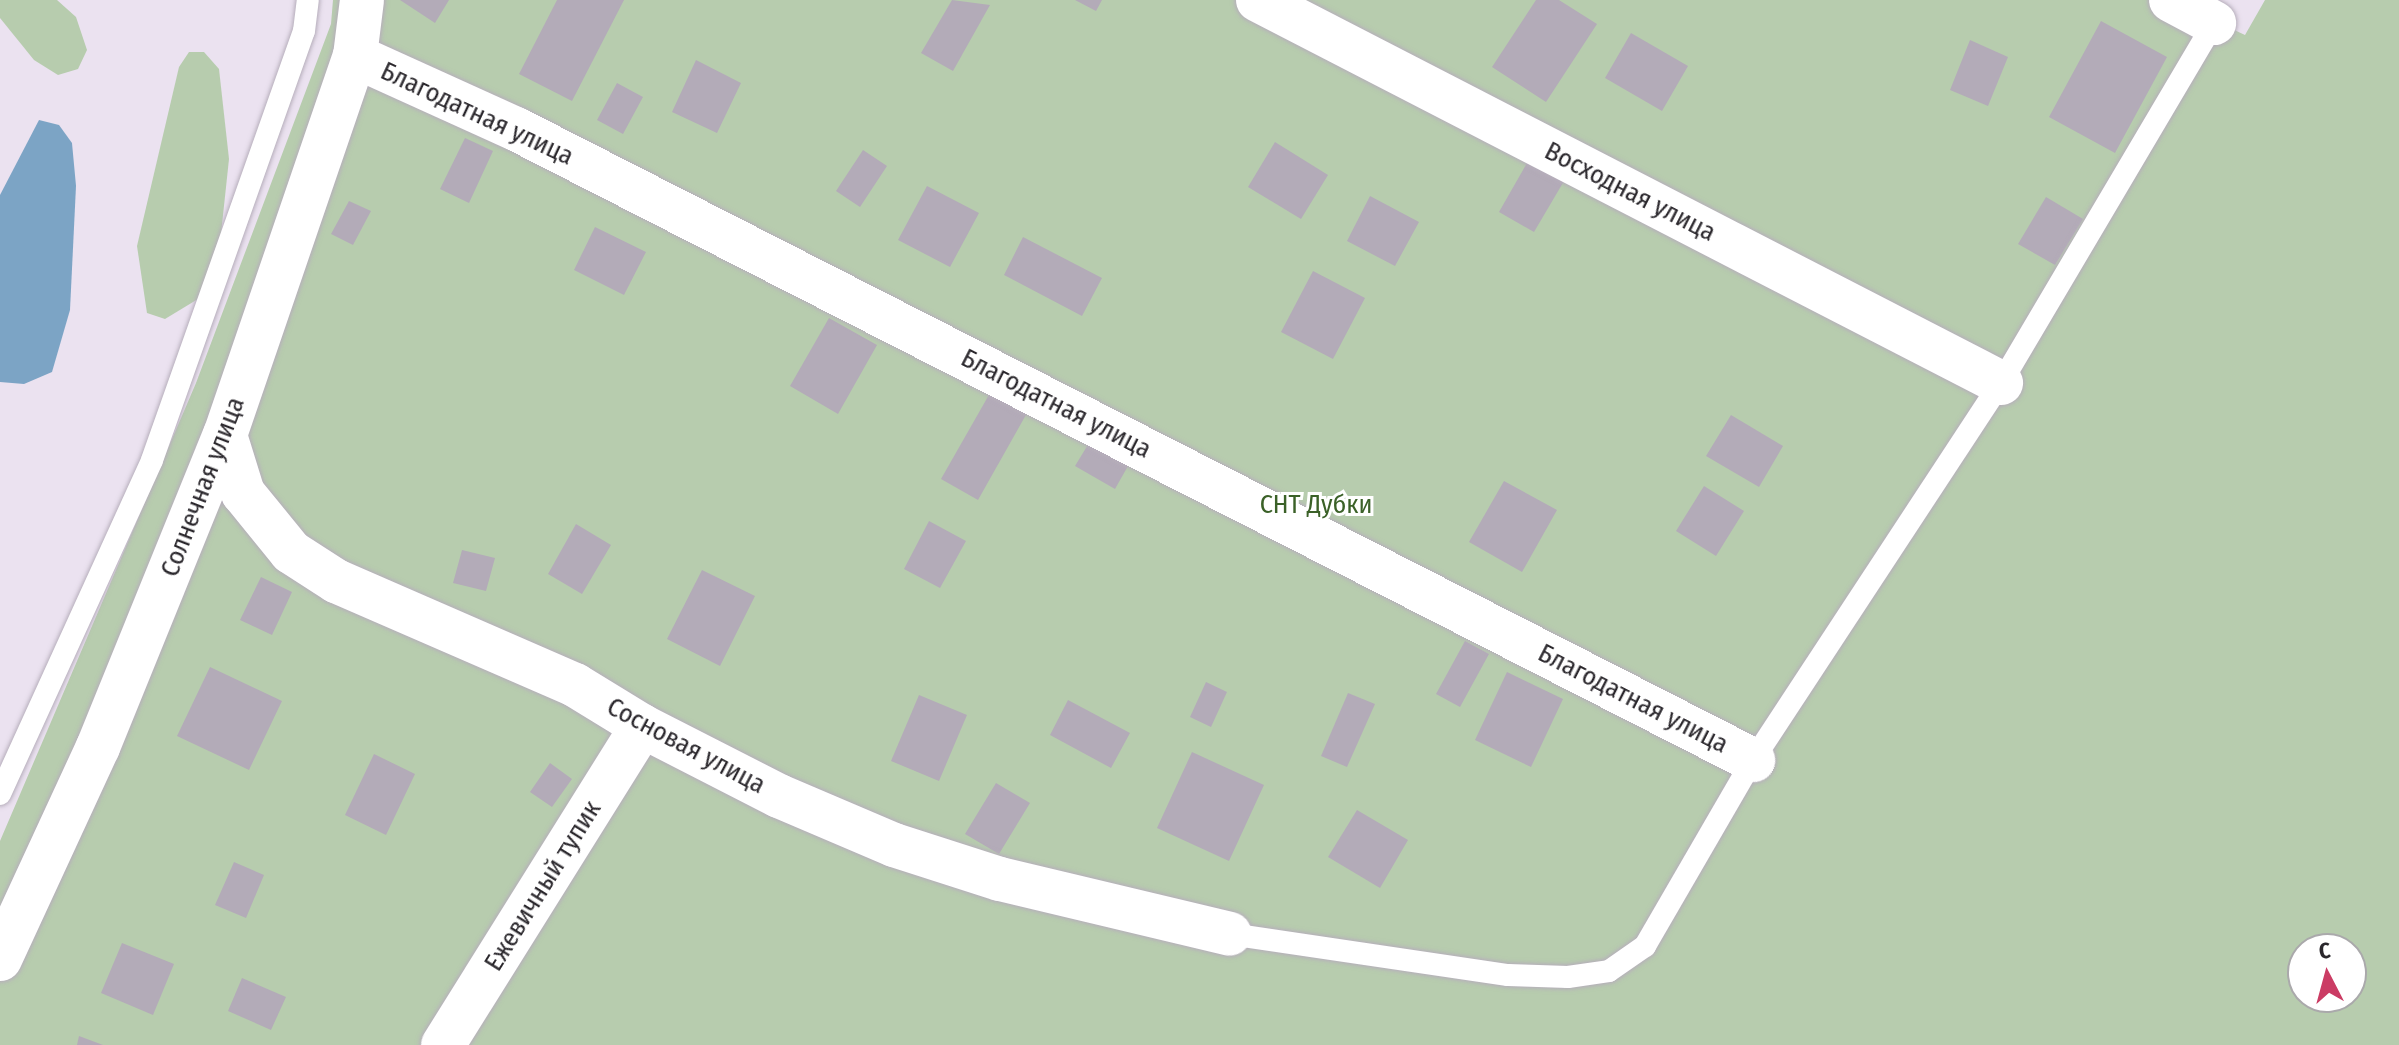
<!DOCTYPE html>
<meta charset="utf-8">
<style>
body{margin:0}
#map{position:relative;width:2399px;height:1045px;overflow:hidden;background:#ebe2f0;font-family:"Fira Sans Condensed",sans-serif}
div>[style]{position:absolute}
[style*='--x']{left:calc(var(--x)*1px);top:calc(var(--y)*1px);width:calc(var(--w)*1px);rotate:calc(var(--a)*1deg)}
.green>*{inset:0;background:#b7ccae}
.water>*{inset:0;background:#7ca4c5}
.building>*{inset:0;background:#b3abb8}
.roads{filter:drop-shadow(0 0 2px #b6aebb) drop-shadow(0 0 2px #b6aebb)}
.lane>*{height:22px;margin:-11px;padding:0 11px;transform-origin:11px;border-radius:11px;background:#fff}
.street>*{height:44px;margin:-22px;padding:0 22px;transform-origin:22px;border-radius:22px;background:#fff}
span{translate:-50% -50%;white-space:nowrap;text-align:center;line-height:1.15;-webkit-text-stroke:6px #fff;paint-order:stroke}
.street-label{font-size:26px;color:#2a272c}
.park-label{font-size:26px;color:#3b6128}
.north{position:absolute;left:2287px;top:933px;width:80px;height:80px;box-sizing:border-box;background:#fff;border:2px solid #aaa9ab;border-radius:50%;rotate:354deg;font-size:22px;font-weight:700;line-height:32px;text-align:center;color:#2a272c}
.north::after{content:'';display:block;margin:auto;width:28px;height:36px;background:#cb3c64;clip-path:polygon(50% 0,100% 100%,50% 72%,0 100%)}
</style>
<div id="map">
<div class="green">
<div style="clip-path:polygon(0 0,57px 0,76px 17px,87px 50px,78px 69px,58px 75px,34px 60px,0 18px)"></div>
<div style="clip-path:polygon(evenodd,333px 0,2170px 0,2245px 35px,2265px 0,2399px 0,2399px 1045px,0 1045px,0 841px,196px 383px,331px 24px,333px 0,2303px 949px,2351px 949px,2351px 997px,2303px 997px,2303px 949px)"></div>
<div style="clip-path:polygon(189px 52px,204px 52px,219px 69px,229px 159px,221px 234px,198px 299px,165px 319px,147px 313px,137px 246px,179px 67px)"></div>
</div>
<div class="water">
<div style="clip-path:polygon(39px 120px,59px 125px,72px 143px,76px 186px,70px 310px,52px 372px,24px 384px,0 382px,0 195px)"></div>
</div>
<div class="building">
<div style="clip-path:polygon(400px 0,449px 0,435px 23px)"></div>
<div style="clip-path:polygon(557px 0,624px 0,572px 101px,519px 74px)"></div>
<div style="clip-path:polygon(952px 0,990px 5px,953px 71px,921px 53px)"></div>
<div style="clip-path:polygon(1075px 0,1102px 0,1096px 11px)"></div>
<div style="clip-path:polygon(1536px 0,1559px 0,1597px 24px,1546px 102px,1492px 67px)"></div>
<div style="clip-path:polygon(2101px 21px,2167px 57px,2115px 153px,2049px 117px)"></div>
<div style="clip-path:polygon(1631px 33px,1688px 66px,1662px 111px,1605px 78px)"></div>
<div style="clip-path:polygon(1970px 40px,2008px 57px,1988px 106px,1950px 90px)"></div>
<div style="clip-path:polygon(696px 60px,741px 83px,717px 133px,672px 112px)"></div>
<div style="clip-path:polygon(617px 83px,643px 97px,623px 134px,597px 120px)"></div>
<div style="clip-path:polygon(465px 138px,493px 151px,469px 203px,440px 189px)"></div>
<div style="clip-path:polygon(1275px 142px,1328px 175px,1301px 219px,1248px 187px)"></div>
<div style="clip-path:polygon(863px 150px,887px 166px,860px 207px,836px 191px)"></div>
<div style="clip-path:polygon(1531px 156px,1567px 176px,1534px 232px,1499px 212px)"></div>
<div style="clip-path:polygon(927px 186px,979px 213px,950px 267px,898px 240px)"></div>
<div style="clip-path:polygon(1370px 196px,1419px 222px,1395px 266px,1347px 241px)"></div>
<div style="clip-path:polygon(2046px 197px,2083px 219px,2055px 265px,2018px 244px)"></div>
<div style="clip-path:polygon(349px 201px,371px 211px,353px 245px,331px 234px)"></div>
<div style="clip-path:polygon(595px 227px,646px 252px,624px 295px,574px 270px)"></div>
<div style="clip-path:polygon(1023px 237px,1102px 278px,1082px 316px,1004px 275px)"></div>
<div style="clip-path:polygon(1313px 271px,1365px 298px,1333px 359px,1281px 332px)"></div>
<div style="clip-path:polygon(829px 318px,877px 345px,838px 414px,790px 386px)"></div>
<div style="clip-path:polygon(994px 386px,1031px 406px,978px 500px,941px 479px)"></div>
<div style="clip-path:polygon(1731px 415px,1783px 446px,1759px 487px,1706px 456px)"></div>
<div style="clip-path:polygon(1089px 443px,1128px 466px,1115px 489px,1075px 466px)"></div>
<div style="clip-path:polygon(1504px 481px,1557px 510px,1522px 572px,1469px 542px)"></div>
<div style="clip-path:polygon(1704px 486px,1744px 511px,1716px 556px,1676px 531px)"></div>
<div style="clip-path:polygon(929px 521px,966px 541px,940px 588px,904px 569px)"></div>
<div style="clip-path:polygon(576px 524px,611px 545px,582px 594px,548px 574px)"></div>
<div style="clip-path:polygon(462px 550px,495px 558px,486px 591px,453px 583px)"></div>
<div style="clip-path:polygon(702px 570px,755px 596px,720px 666px,667px 639px)"></div>
<div style="clip-path:polygon(261px 577px,292px 592px,272px 635px,240px 620px)"></div>
<div style="clip-path:polygon(1465px 641px,1489px 654px,1460px 707px,1436px 694px)"></div>
<div style="clip-path:polygon(210px 667px,282px 701px,249px 770px,177px 736px)"></div>
<div style="clip-path:polygon(1507px 672px,1563px 699px,1531px 767px,1475px 740px)"></div>
<div style="clip-path:polygon(1206px 682px,1227px 692px,1211px 727px,1190px 717px)"></div>
<div style="clip-path:polygon(1348px 693px,1375px 704px,1347px 767px,1321px 756px)"></div>
<div style="clip-path:polygon(919px 695px,967px 715px,939px 781px,891px 761px)"></div>
<div style="clip-path:polygon(1068px 700px,1130px 733px,1111px 768px,1050px 735px)"></div>
<div style="clip-path:polygon(1192px 752px,1264px 785px,1229px 861px,1157px 828px)"></div>
<div style="clip-path:polygon(374px 754px,415px 774px,386px 835px,345px 815px)"></div>
<div style="clip-path:polygon(550px 763px,572px 779px,552px 807px,530px 792px)"></div>
<div style="clip-path:polygon(996px 783px,1030px 803px,999px 854px,965px 834px)"></div>
<div style="clip-path:polygon(1357px 810px,1408px 840px,1380px 888px,1328px 857px)"></div>
<div style="clip-path:polygon(234px 862px,264px 875px,246px 918px,215px 905px)"></div>
<div style="clip-path:polygon(122px 943px,174px 964px,153px 1015px,101px 993px)"></div>
<div style="clip-path:polygon(242px 978px,286px 997px,271px 1030px,228px 1011px)"></div>
<div style="clip-path:polygon(79px 1036px,103px 1045px,77px 1045px)"></div>
</div>
<div class="roads">
<div class="lane">
<div style="--x:0;--y:794;--w:367;--a:-65.5"></div>
<div style="--x:152;--y:460;--w:455;--a:-70.5"></div>
<div style="--x:304;--y:31;--w:31;--a:-83"></div>
<div style="--x:1230;--y:934;--w:281;--a:8.4"></div>
<div style="--x:1508;--y:975;--w:60;--a:1.9"></div>
<div style="--x:1568;--y:977;--w:41;--a:-8.3"></div>
<div style="--x:1609;--y:971;--w:44;--a:-34.8"></div>
<div style="--x:1645;--y:946;--w:215;--a:-59.9"></div>
<div style="--x:1753;--y:760;--w:451;--a:-56.7"></div>
<div style="--x:2001;--y:383;--w:418;--a:-59.4"></div>
</div>
<div class="street">
<div style="--x:1258;--y:0;--w:836;--a:27.27"></div>
<div style="--x:2171;--y:0;--w:49;--a:28.1"></div>
<div style="--x:355;--y:56;--w:177;--a:24.4"></div>
<div style="--x:516;--y:129;--w:1389;--a:27.03"></div>
<div style="--x:225;--y:435;--w:61;--a:72.8"></div>
<div style="--x:243;--y:493;--w:76;--a:50.9"></div>
<div style="--x:291;--y:552;--w:54;--a:32.8"></div>
<div style="--x:336;--y:581;--w:261;--a:23.5"></div>
<div style="--x:575;--y:685;--w:79;--a:31.5"></div>
<div style="--x:642;--y:726;--w:154;--a:27.1"></div>
<div style="--x:779;--y:796;--w:125;--a:23.1"></div>
<div style="--x:894;--y:845;--w:111;--a:17.8"></div>
<div style="--x:1000;--y:879;--w:236;--a:13.4"></div>
<div style="--x:0;--y:959;--w:234;--a:-65.2"></div>
<div style="--x:98;--y:747;--w:337;--a:-67.9"></div>
<div style="--x:225;--y:435;--w:401;--a:-71.1"></div>
<div style="--x:355;--y:56;--w:56;--a:-82.9"></div>
<div style="--x:443;--y:1045;--w:376;--a:-58"></div>
</div>
</div>
<div class="street-label">
<span style="left:477px;top:114px;rotate:25deg">Благодатная улица</span>
<span style="left:1630px;top:192px;rotate:27deg">Восходная улица</span>
<span style="left:1056px;top:404px;rotate:27deg">Благодатная улица</span>
<span style="left:203px;top:487px;rotate:-69deg">Солнечная улица</span>
<span style="left:1633px;top:699px;rotate:27deg">Благодатная улица</span>
<span style="left:686px;top:746px;rotate:28deg">Сосновая улица</span>
<span style="left:543px;top:886px;rotate:-58deg">Ежевичный тупик</span>
</div>
<div class="park-label">
<span style="left:1316px;top:505px">СНТ Дубки</span>
</div>
<div class="north">С</div>
</div>
